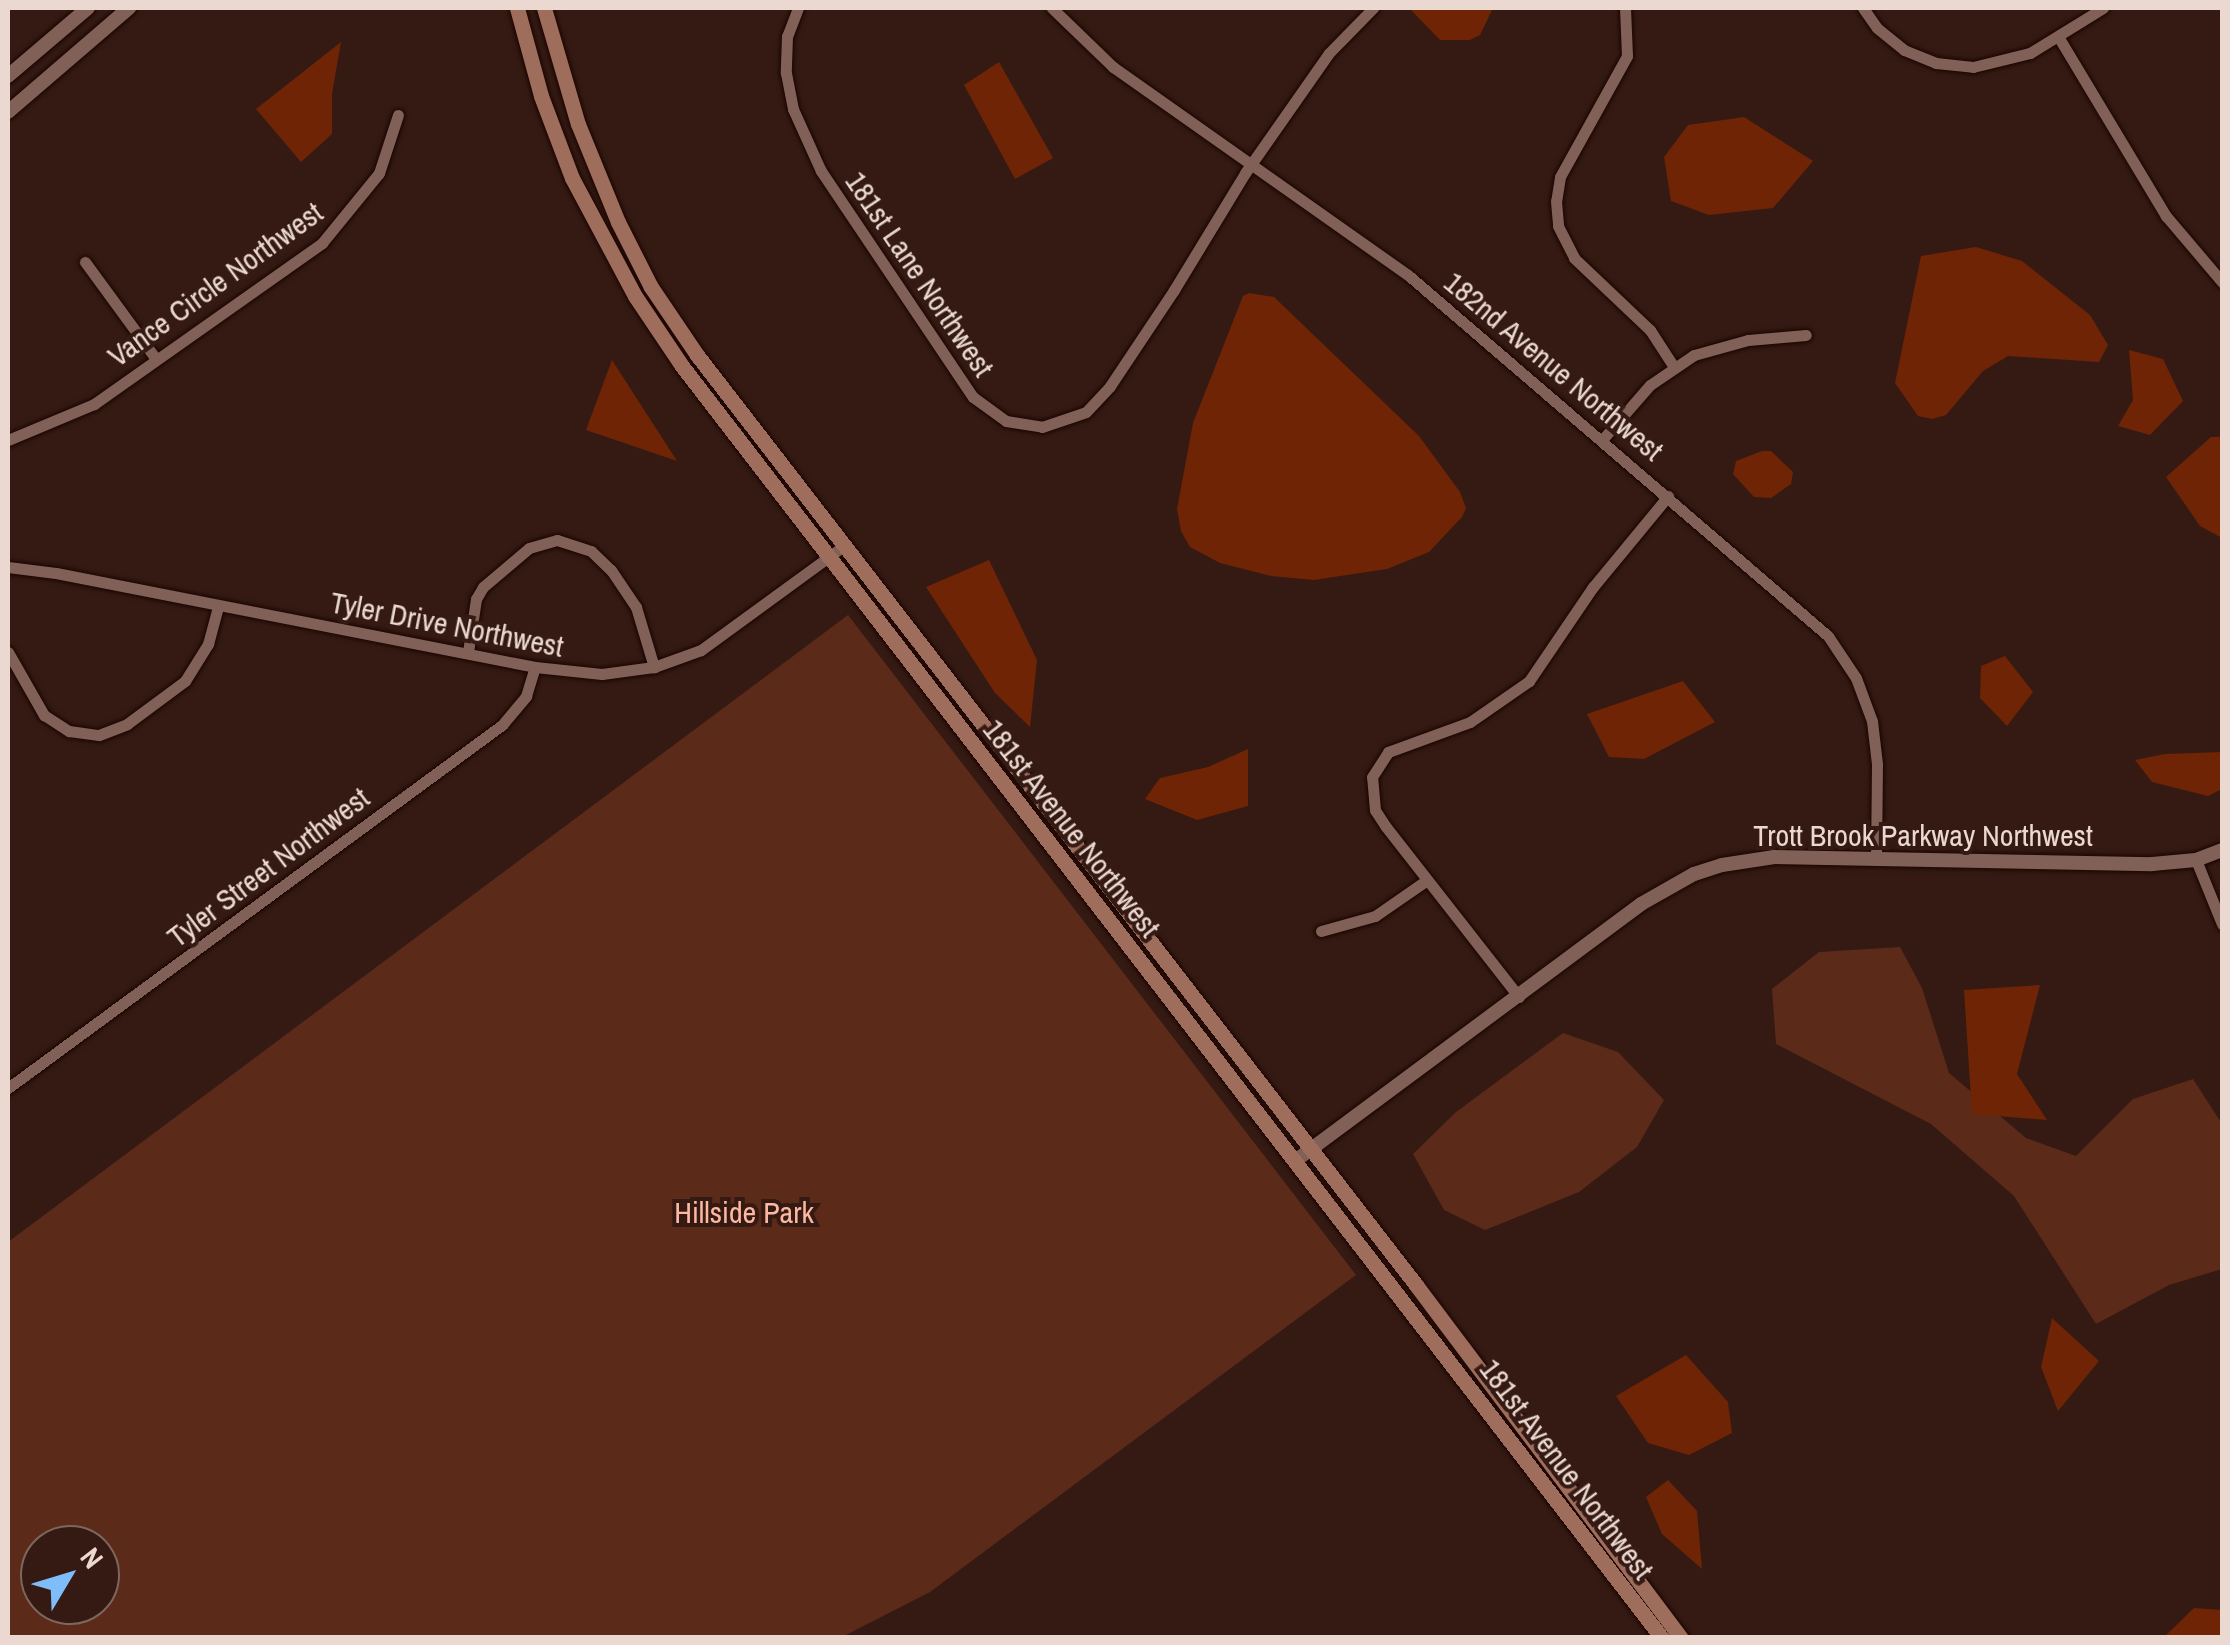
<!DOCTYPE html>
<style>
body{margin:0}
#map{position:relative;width:2230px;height:1645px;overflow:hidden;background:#341a12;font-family:"Archivo Narrow",sans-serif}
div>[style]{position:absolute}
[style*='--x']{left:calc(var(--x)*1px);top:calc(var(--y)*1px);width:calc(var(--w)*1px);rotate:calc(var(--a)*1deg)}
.green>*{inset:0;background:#5b2a19}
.water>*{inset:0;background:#6f2406}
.roads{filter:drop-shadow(0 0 2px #1b0401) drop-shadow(0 0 2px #1b0401)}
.minor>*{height:11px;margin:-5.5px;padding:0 5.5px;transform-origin:5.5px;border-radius:5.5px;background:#816157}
.tertiary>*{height:14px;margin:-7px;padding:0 7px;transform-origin:7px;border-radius:7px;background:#816157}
.secondary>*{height:15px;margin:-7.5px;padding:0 7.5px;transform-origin:7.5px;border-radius:7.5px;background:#9f6d5c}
span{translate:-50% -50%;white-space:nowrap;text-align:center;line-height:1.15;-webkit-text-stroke:8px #341a12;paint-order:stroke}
.street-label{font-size:30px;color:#ead8d1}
.park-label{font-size:30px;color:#fdb8a2}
.frame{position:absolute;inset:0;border:10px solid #ead8d1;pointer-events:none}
.north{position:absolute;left:20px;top:1525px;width:100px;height:100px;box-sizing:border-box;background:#341a12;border:2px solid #7d665e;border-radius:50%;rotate:52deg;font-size:28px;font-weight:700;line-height:40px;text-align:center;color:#ead8d1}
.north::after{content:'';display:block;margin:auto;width:35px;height:45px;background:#7fbdfa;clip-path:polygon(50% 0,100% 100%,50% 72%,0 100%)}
</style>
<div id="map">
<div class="green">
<div style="clip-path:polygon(evenodd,848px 615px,1356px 1275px,930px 1592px,842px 1637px,8px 1637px,8px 1242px,848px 615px,40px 1545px,100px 1545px,100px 1605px,40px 1605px,40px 1545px)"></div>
<div style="clip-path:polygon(1900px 947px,1922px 988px,1949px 1073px,2026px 1138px,2076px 1156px,2133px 1099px,2193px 1079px,2222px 1124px,2222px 1269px,2169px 1285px,2096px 1324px,2014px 1196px,1931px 1124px,1776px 1044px,1772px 989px,1819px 952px)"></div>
<div style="clip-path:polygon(1563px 1033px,1618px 1052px,1664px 1100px,1637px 1147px,1579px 1192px,1485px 1230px,1444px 1210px,1413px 1154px,1456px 1112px)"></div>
</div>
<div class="water">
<div style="clip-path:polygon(1409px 8px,1493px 8px,1480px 35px,1470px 40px,1440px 40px)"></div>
<div style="clip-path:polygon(341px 42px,332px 94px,332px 134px,301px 162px,256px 109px)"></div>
<div style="clip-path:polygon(999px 62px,1053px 158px,1015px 179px,964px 85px)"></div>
<div style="clip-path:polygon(1744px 117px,1813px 161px,1773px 208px,1709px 215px,1671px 201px,1664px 157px,1688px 125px)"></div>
<div style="clip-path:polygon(1976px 247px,2022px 261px,2090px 315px,2108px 345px,2099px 362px,2008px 356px,1983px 371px,1946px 415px,1932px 419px,1918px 416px,1895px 383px,1921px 256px)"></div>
<div style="clip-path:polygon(1249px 293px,1274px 297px,1419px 436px,1460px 492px,1466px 508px,1462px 517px,1429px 552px,1387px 569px,1314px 580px,1271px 576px,1220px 563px,1190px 547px,1181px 531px,1177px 509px,1193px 423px,1243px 296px)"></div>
<div style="clip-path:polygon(2129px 350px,2163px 359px,2183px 401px,2150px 435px,2118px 426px,2133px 400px)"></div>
<div style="clip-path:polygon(612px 360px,677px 461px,586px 430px)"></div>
<div style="clip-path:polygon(2211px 437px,2222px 437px,2222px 538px,2200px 526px,2166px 477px)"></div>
<div style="clip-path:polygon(1762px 451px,1771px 451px,1793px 472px,1791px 484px,1771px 498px,1754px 497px,1733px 474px,1736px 461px)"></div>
<div style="clip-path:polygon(989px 560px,1037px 660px,1030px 727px,995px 693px,926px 587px)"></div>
<div style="clip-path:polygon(2005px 656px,2033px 692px,2007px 726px,1980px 698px,1981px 666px)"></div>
<div style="clip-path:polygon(1683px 681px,1715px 722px,1644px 759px,1609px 757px,1587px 714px)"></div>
<div style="clip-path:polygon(1248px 749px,1248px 806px,1197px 820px,1145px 799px,1160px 778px,1208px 767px)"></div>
<div style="clip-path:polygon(2222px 752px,2222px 789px,2208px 796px,2152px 782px,2135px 760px,2165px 754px)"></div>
<div style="clip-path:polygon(2040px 985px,2017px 1074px,2047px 1120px,1972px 1114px,1964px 990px)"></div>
<div style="clip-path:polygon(2052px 1318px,2099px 1361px,2058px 1411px,2041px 1367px)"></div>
<div style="clip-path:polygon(1686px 1355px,1728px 1402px,1732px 1433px,1689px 1455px,1648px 1443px,1616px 1396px)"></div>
<div style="clip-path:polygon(1668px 1480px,1697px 1511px,1702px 1569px,1662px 1534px,1646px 1497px)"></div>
<div style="clip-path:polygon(2194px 1608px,2222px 1610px,2221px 1637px,2164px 1637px)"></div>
</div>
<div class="roads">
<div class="minor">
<div style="--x:798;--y:8;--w:30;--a:111"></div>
<div style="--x:787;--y:36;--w:37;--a:92"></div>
<div style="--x:786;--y:73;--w:37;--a:79"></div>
<div style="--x:793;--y:109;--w:68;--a:65.7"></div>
<div style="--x:821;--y:171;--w:272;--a:56.1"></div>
<div style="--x:973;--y:397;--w:41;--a:36"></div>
<div style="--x:1006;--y:421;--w:36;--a:9"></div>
<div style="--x:1042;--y:427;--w:46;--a:-18.8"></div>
<div style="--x:1086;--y:412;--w:35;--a:-47"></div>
<div style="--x:1110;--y:386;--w:115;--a:-56.3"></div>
<div style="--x:1174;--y:290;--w:137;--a:-58.7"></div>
<div style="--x:1245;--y:173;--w:146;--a:-55"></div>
<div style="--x:1329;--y:53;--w:63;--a:-45.6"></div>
<div style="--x:1052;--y:8;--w:85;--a:44"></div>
<div style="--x:1113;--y:67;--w:361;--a:35.2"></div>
<div style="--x:1408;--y:275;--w:554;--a:40.68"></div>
<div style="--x:1828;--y:636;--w:50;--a:56.3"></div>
<div style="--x:1856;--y:678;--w:46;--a:69.6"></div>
<div style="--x:1872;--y:721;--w:43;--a:83.4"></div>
<div style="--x:1877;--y:764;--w:94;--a:90.6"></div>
<div style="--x:1625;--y:8;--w:48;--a:87.6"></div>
<div style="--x:1627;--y:56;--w:138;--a:119"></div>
<div style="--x:1560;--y:177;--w:24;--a:99"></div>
<div style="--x:1556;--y:201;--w:25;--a:85"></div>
<div style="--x:1558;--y:226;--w:36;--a:63"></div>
<div style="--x:1574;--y:258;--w:105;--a:43.5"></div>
<div style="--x:1650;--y:330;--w:44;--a:57"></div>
<div style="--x:1863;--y:8;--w:24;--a:55"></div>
<div style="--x:1877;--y:28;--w:35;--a:39"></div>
<div style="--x:1904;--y:50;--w:35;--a:22"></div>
<div style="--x:1936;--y:63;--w:37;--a:6"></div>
<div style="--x:1973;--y:67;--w:59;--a:-13.8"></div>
<div style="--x:2030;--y:53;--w:86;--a:-31.7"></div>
<div style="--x:2059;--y:38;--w:208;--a:59"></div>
<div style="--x:2166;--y:216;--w:87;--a:49.7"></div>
<div style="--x:85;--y:262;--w:120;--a:53.8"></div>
<div style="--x:8;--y:440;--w:93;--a:-22.7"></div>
<div style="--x:94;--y:404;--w:279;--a:-35.2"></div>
<div style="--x:322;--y:243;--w:90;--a:-50.8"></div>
<div style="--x:379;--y:173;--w:61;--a:-71.9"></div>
<div style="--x:1602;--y:440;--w:73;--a:-48.9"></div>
<div style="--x:1650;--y:385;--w:53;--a:-34.3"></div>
<div style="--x:1694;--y:355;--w:56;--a:-15.5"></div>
<div style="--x:1748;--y:340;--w:58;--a:-4.9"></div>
<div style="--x:8;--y:567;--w:48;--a:7.1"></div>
<div style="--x:56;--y:573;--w:488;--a:11.1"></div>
<div style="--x:535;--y:667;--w:67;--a:6"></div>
<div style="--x:602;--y:674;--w:52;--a:-7.7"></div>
<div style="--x:654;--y:667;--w:50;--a:-19.9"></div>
<div style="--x:701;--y:650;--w:178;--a:-36.1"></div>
<div style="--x:8;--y:652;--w:73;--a:60.3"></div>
<div style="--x:44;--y:715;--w:30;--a:33"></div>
<div style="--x:69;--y:731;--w:30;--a:8"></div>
<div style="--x:99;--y:735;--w:30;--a:-21"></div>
<div style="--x:127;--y:724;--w:72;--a:-36.6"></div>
<div style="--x:185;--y:681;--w:44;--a:-58.1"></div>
<div style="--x:208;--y:644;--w:39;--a:-75"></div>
<div style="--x:468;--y:652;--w:54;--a:-81.4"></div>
<div style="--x:476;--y:599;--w:14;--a:-60"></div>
<div style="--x:483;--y:587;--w:60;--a:-40.3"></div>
<div style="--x:529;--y:548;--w:29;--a:-16"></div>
<div style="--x:557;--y:540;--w:36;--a:18"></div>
<div style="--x:591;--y:551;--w:28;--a:44"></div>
<div style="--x:611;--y:570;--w:45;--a:56"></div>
<div style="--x:636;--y:607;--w:63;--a:73.3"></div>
<div style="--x:2196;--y:860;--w:69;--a:67.9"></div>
<div style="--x:1321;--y:931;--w:56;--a:-15.5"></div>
<div style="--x:1375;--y:916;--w:63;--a:-34.7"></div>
<div style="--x:1519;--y:997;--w:216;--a:-128"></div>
<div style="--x:1386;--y:827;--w:20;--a:-123"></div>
<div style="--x:1375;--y:810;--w:33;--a:-95"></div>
<div style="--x:1372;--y:777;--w:30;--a:-57"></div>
<div style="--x:1388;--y:752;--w:87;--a:-20.1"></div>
<div style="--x:1470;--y:722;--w:72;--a:-34.8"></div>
<div style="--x:1529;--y:681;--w:114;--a:-55.8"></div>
<div style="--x:1593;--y:587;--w:118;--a:-50.5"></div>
<div style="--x:8;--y:1088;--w:613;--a:-36.31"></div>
<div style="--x:502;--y:725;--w:38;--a:-50"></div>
<div style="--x:526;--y:696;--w:30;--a:-73"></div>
</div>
<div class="tertiary">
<div style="--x:8;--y:76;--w:105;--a:-40.4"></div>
<div style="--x:8;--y:112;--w:160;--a:-40.7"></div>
<div style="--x:1295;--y:1161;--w:431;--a:-36.6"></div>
<div style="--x:1641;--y:904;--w:61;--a:-29.5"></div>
<div style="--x:1694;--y:874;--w:29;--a:-18"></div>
<div style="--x:1722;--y:865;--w:53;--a:-8.7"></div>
<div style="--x:1774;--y:857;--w:378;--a:1.1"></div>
<div style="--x:2152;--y:864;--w:44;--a:-5.2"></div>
<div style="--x:2196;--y:860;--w:28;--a:-21"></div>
</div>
<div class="secondary">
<div style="--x:517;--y:8;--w:91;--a:74.7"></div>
<div style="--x:541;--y:96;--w:88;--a:69.3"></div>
<div style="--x:572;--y:178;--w:134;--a:61.9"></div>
<div style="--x:635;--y:296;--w:84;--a:56.1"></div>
<div style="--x:682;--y:366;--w:1606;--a:52.39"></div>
<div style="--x:544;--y:8;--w:121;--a:73.7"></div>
<div style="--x:578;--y:124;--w:106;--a:67.8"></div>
<div style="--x:618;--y:222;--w:73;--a:63.1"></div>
<div style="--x:651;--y:287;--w:82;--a:55.9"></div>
<div style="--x:697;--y:355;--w:1176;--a:52.29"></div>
<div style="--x:1416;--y:1285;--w:441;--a:53.1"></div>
</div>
</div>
<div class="street-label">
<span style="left:920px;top:274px;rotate:56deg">181st Lane Northwest</span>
<span style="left:215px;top:284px;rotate:-36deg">Vance Circle Northwest</span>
<span style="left:1554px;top:366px;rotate:40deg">182nd Avenue Northwest</span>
<span style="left:447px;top:624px;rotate:11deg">Tyler Drive Northwest</span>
<span style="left:1072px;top:828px;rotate:52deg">181st Avenue Northwest</span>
<span style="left:1923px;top:835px">Trott Brook Parkway Northwest</span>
<span style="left:268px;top:867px;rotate:-37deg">Tyler Street Northwest</span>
<span style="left:1567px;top:1469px;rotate:53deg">181st Avenue Northwest</span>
</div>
<div class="park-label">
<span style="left:744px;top:1212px">Hillside Park</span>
</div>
<div class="frame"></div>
<div class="north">N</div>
</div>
